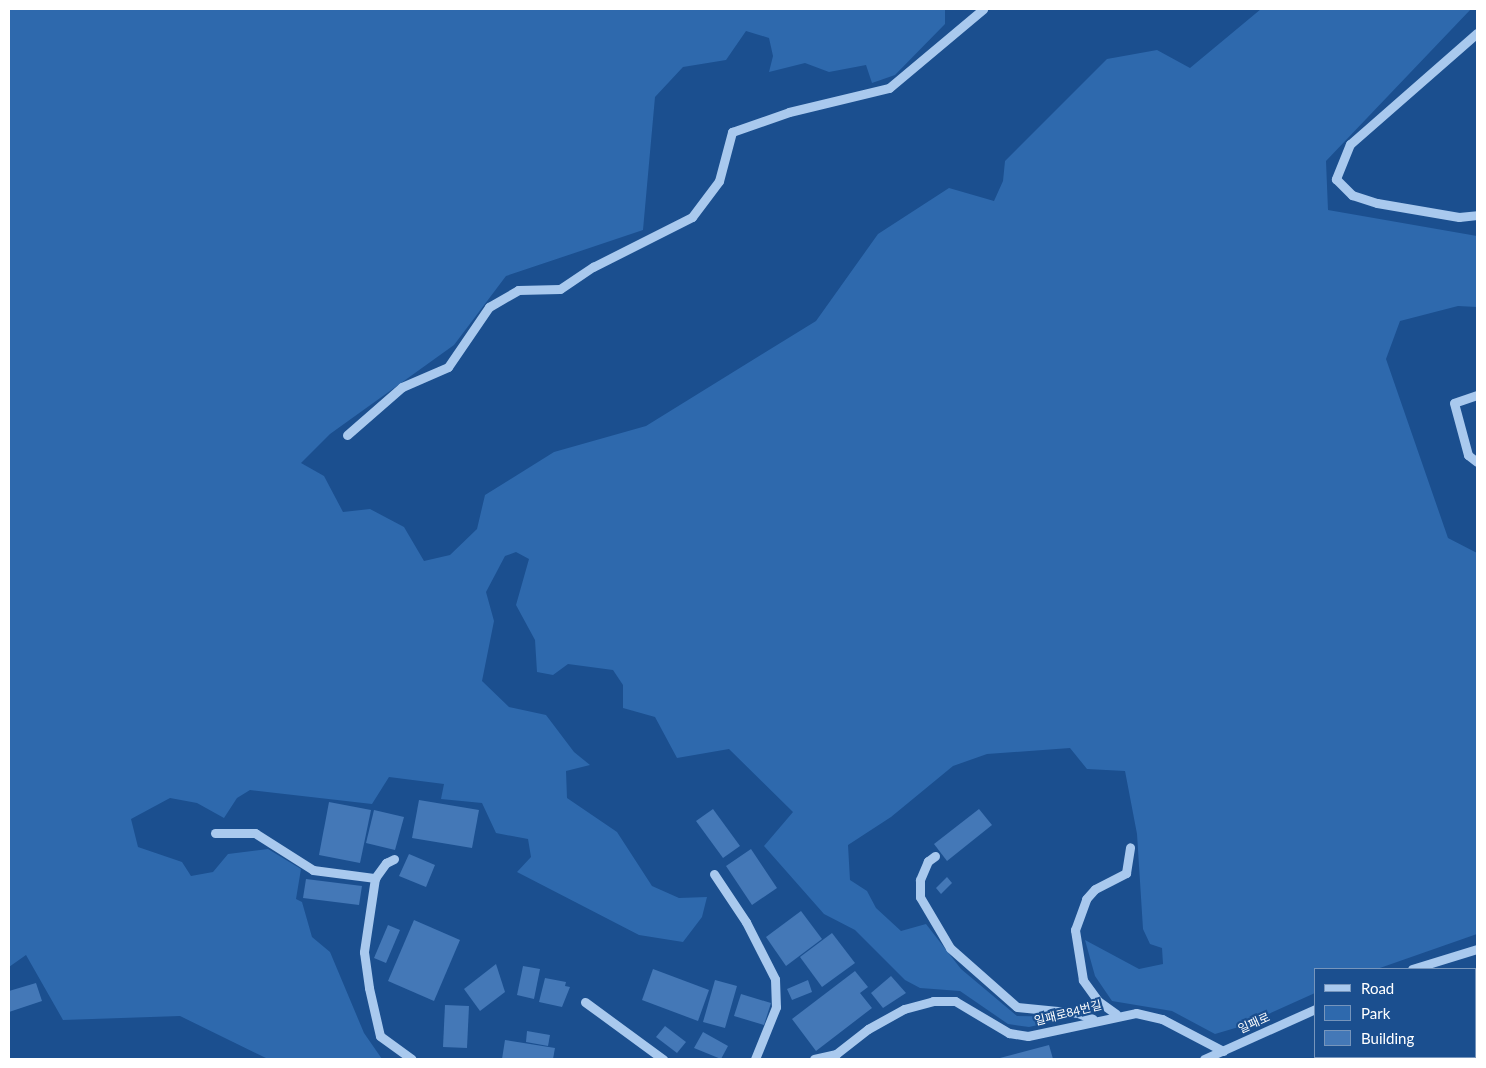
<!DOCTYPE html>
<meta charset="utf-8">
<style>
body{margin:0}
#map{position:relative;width:1486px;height:1068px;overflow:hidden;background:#1b4f8f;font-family:Lato,"Noto Sans KR",sans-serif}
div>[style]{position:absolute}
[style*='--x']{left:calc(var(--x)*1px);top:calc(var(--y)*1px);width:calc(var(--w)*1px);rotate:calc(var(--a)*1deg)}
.green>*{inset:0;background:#2e69ad}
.building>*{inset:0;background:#4478b7}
.minor>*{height:9px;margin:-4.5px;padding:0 4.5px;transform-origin:4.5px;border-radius:4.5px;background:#a9c9ee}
span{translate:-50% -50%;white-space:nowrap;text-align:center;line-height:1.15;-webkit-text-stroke:4.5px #1b4f8f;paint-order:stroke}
.street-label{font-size:12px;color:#fff}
.frame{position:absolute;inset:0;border:10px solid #fff;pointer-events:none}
.legend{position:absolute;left:1314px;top:968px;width:162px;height:90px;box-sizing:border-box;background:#1b4f8f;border:1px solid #7695bc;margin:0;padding:6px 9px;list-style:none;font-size:15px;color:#fff}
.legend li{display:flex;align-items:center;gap:10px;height:25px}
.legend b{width:25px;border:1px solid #7695bc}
</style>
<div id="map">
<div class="green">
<div style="clip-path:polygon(9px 9px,945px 9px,945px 24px,895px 75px,872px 83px,866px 65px,829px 72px,805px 63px,769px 72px,773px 56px,769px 38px,746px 31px,726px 60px,683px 67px,655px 97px,643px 230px,506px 276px,454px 345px,330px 434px,301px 463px,324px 476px,343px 512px,370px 509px,404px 527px,424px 561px,450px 555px,477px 529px,485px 495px,554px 452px,646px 426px,816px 321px,878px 234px,949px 188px,994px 201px,1003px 181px,1005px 161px,1107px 59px,1157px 50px,1190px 68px,1261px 9px,1471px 9px,1326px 161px,1328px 210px,1477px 236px,1477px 307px,1458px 306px,1400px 321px,1386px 359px,1448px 538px,1477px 553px,1477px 934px,1377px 969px,1315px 969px,1315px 993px,1242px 1026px,1215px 1034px,1172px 1011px,1112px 1001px,1095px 976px,1085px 940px,1139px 969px,1163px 964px,1162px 948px,1150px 944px,1143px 929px,1137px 834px,1125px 771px,1087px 769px,1070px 748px,987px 754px,953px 766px,891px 817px,848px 845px,850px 880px,867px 891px,876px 908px,901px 931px,926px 924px,961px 969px,1017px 1016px,1073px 1017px,1029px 1027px,1008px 1024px,960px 991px,920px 988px,905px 980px,855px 930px,824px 914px,764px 846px,793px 812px,729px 749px,677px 758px,655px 717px,623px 708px,623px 685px,613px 670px,568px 664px,553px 675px,537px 672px,535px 640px,516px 605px,529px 559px,516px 552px,505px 556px,486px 592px,494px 621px,482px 681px,509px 707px,546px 715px,574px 752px,590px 765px,566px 771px,567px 798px,617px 832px,652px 886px,679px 898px,707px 897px,702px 917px,683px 942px,639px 935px,517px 872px,531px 857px,528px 839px,496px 833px,482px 803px,441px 799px,444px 784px,389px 777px,372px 804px,250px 790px,237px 798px,224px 818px,197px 803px,170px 798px,131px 819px,138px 847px,182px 862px,191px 876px,213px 872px,228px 854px,268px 849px,301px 869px,296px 899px,302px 902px,312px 937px,330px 952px,364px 1033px,382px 1059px,268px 1059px,180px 1016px,63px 1020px,26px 955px,9px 967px)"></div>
</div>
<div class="building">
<div style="clip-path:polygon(419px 800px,479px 810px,472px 848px,412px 838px)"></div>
<div style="clip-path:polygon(329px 802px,371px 810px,360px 863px,319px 855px)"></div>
<div style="clip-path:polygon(713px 809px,740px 846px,723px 858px,696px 821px)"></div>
<div style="clip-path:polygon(979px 809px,992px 825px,947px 861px,934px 844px)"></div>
<div style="clip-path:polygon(374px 810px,404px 817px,395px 850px,366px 843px)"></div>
<div style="clip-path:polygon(751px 849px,777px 888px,752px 905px,726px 866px)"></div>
<div style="clip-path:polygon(409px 854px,435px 865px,426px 887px,399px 876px)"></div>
<div style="clip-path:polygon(947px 877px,952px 883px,941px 894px,936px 888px)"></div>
<div style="clip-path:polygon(306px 879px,362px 886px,359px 905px,303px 898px)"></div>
<div style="clip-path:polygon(801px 911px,822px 939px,786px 966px,766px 937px)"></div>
<div style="clip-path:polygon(414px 920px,460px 940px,434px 1001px,388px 981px)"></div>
<div style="clip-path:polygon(388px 925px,400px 930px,386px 963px,374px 958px)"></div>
<div style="clip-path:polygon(832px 933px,855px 963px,822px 987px,800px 957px)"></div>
<div style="clip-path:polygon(496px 964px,505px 992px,480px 1011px,464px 989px)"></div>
<div style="clip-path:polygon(523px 966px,540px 969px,534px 999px,517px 995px)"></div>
<div style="clip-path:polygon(653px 969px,709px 990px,698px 1021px,642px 1000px)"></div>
<div style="clip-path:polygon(855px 971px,868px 987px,860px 993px,872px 1008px,816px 1051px,792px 1019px)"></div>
<div style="clip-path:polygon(891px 976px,906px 993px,883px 1008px,871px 993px)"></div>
<div style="clip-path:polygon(545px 978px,566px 982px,565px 986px,570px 987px,562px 1007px,539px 1002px)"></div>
<div style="clip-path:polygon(715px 980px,737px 986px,725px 1028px,703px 1022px)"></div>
<div style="clip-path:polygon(808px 980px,812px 992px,792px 1000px,787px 989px)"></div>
<div style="clip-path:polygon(36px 983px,42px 1001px,9px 1012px,9px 991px)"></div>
<div style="clip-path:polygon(741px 994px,771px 1003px,764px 1025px,734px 1016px)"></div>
<div style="clip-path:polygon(445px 1005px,469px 1006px,467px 1048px,443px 1047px)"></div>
<div style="clip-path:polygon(665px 1026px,686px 1042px,677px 1053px,656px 1037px)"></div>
<div style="clip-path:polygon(527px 1031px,550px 1035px,548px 1046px,526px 1042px)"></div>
<div style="clip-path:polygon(703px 1032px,728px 1046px,721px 1059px,694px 1048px)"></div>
<div style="clip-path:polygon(505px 1040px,555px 1048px,553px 1059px,502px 1059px)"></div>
<div style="clip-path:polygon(1049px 1045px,1053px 1059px,996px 1059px)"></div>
<div style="clip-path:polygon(1419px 1057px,1444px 1057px,1444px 1059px,1419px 1059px)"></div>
</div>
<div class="minor">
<div style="--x:1477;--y:33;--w:169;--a:138.8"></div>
<div style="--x:1350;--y:144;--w:38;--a:112"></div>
<div style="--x:1336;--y:179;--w:23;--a:45"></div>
<div style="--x:1352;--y:195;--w:26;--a:18"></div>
<div style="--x:1377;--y:203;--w:83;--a:9.7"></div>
<div style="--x:1459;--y:217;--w:18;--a:-6"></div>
<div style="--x:1477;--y:395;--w:24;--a:161"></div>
<div style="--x:1454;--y:403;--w:54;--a:74.9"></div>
<div style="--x:1468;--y:455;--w:11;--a:38"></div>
<div style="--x:347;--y:435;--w:73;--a:-41.1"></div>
<div style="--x:402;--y:387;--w:50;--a:-23.5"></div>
<div style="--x:448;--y:367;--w:73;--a:-55.7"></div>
<div style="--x:489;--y:307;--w:34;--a:-30"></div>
<div style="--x:518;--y:290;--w:42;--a:-1.4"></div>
<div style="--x:560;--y:289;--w:40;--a:-34"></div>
<div style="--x:593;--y:267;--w:111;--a:-26.8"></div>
<div style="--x:692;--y:217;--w:45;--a:-53.1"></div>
<div style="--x:719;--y:181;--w:51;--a:-75.1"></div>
<div style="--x:732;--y:132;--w:60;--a:-19.3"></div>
<div style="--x:789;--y:112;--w:103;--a:-13.5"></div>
<div style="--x:889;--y:88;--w:123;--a:-40"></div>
<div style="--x:215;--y:833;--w:40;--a:0"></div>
<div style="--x:255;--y:833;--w:69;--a:32.5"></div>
<div style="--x:313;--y:870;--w:63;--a:7.4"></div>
<div style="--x:375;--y:878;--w:75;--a:98.5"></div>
<div style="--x:364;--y:952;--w:36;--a:82"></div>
<div style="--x:369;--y:988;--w:49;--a:77.1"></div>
<div style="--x:380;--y:1036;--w:39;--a:36"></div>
<div style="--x:935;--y:856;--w:9;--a:144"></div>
<div style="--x:928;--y:861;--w:21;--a:113"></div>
<div style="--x:920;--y:880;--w:17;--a:90"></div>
<div style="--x:920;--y:897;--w:59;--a:59.5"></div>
<div style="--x:950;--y:948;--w:89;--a:41.4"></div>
<div style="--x:1017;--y:1007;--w:61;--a:5.6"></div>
<div style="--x:1078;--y:1013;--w:16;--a:22"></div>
<div style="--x:714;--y:874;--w:58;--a:56.3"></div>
<div style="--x:746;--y:922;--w:64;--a:63"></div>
<div style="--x:775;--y:979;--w:28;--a:88"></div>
<div style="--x:776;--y:1007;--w:56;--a:112"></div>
<div style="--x:375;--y:878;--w:19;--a:-54"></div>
<div style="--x:386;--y:863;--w:9;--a:-27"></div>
<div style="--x:1412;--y:969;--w:68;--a:-17.1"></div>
<div style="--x:585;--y:1002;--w:97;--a:36.2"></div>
<div style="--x:1116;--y:1014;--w:22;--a:-144"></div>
<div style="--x:1098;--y:1001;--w:26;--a:-126"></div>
<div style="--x:1083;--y:980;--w:51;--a:-99.1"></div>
<div style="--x:1075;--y:930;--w:33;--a:-70"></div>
<div style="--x:1086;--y:899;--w:13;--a:-48"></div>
<div style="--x:1095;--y:889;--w:35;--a:-27"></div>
<div style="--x:1126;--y:873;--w:26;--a:-81"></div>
<div style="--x:814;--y:1059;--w:23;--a:-13"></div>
<div style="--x:836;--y:1054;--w:41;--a:-38"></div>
<div style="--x:868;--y:1029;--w:41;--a:-29.1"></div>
<div style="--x:904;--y:1009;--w:30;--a:-15"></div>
<div style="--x:933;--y:1001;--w:22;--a:0"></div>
<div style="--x:955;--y:1001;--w:63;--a:30.7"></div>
<div style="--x:1009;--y:1033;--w:19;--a:9"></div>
<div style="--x:1028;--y:1036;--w:110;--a:-12"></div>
<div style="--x:1136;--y:1013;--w:27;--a:13"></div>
<div style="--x:1162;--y:1019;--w:69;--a:27.7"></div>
<div style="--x:1204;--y:1059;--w:122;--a:-24.2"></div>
</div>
<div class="street-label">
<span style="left:1068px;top:1013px;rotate:-14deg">일패로84번길</span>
<span style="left:1254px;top:1023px;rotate:-24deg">일패로</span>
</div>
<div class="frame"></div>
<ul class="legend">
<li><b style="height:6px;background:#a9c9ee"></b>Road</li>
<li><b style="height:14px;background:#2e69ad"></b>Park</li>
<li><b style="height:14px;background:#4478b7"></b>Building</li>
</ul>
</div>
